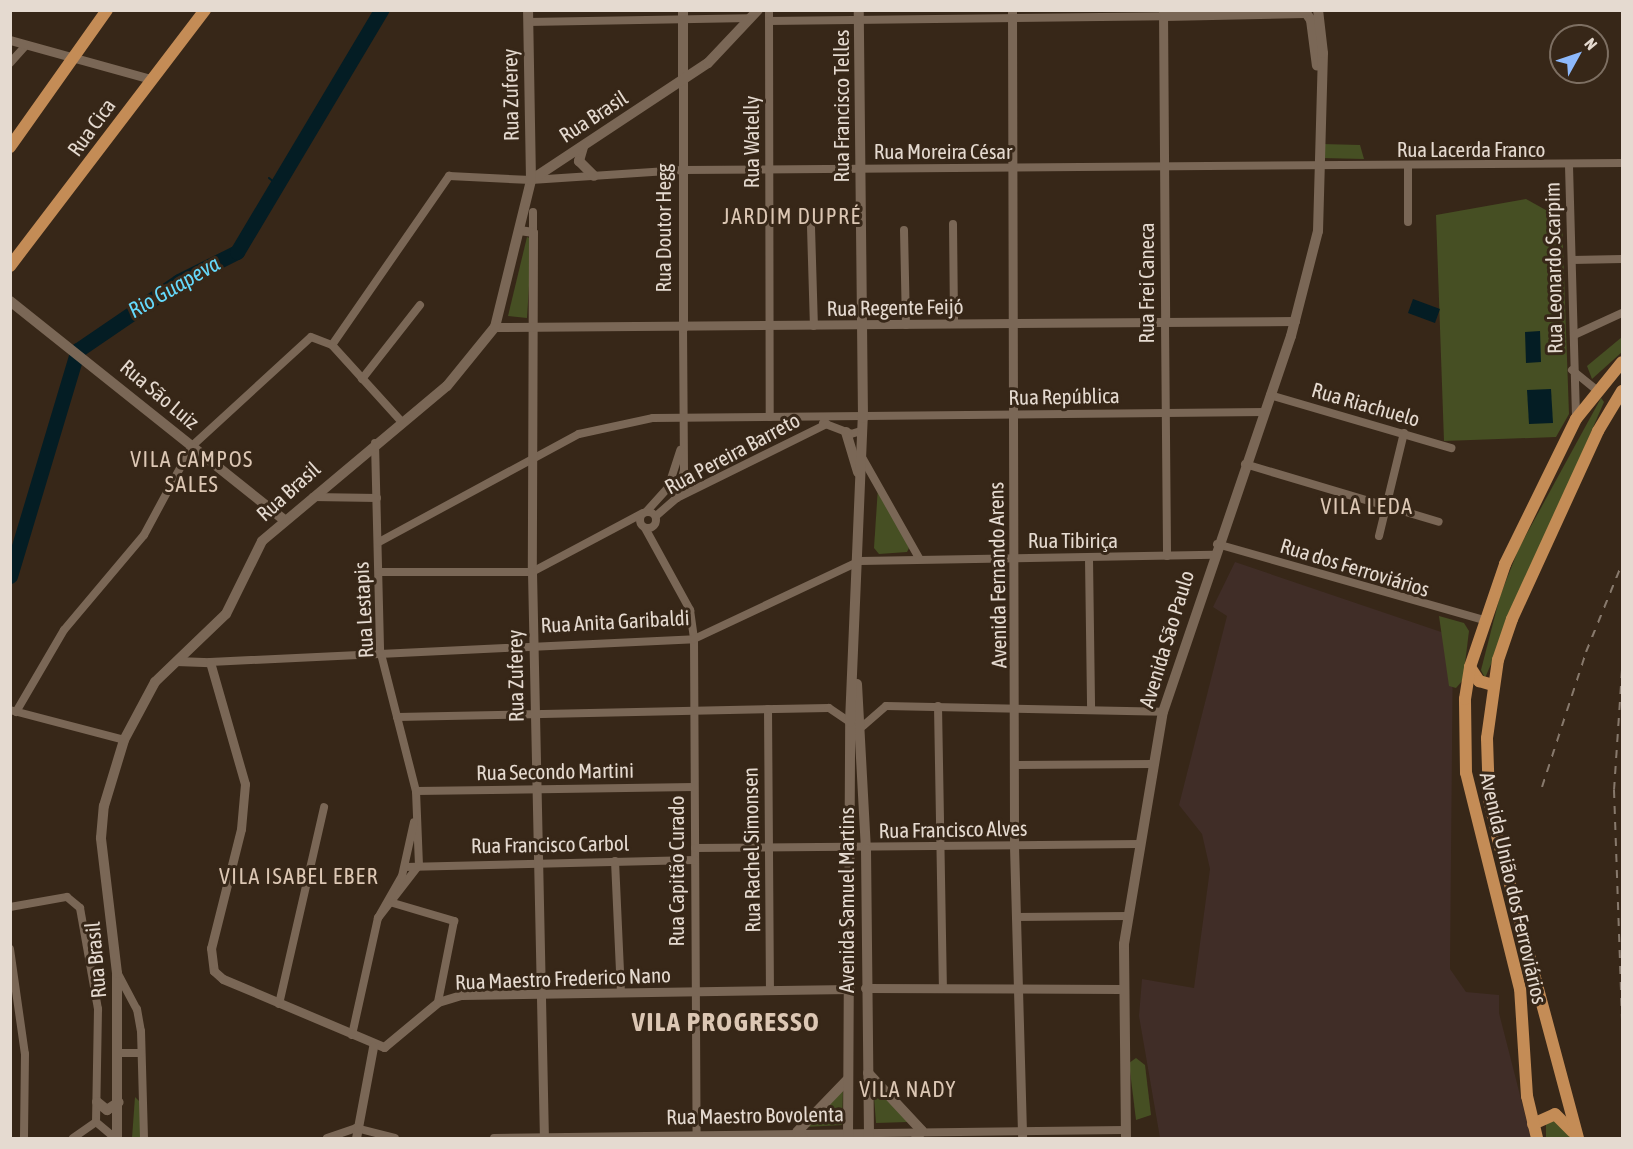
<!DOCTYPE html>
<meta charset="utf-8">
<style>
body{margin:0}
#map{position:relative;width:1633px;height:1149px;overflow:hidden;background:#372718;font-family:"Asap Condensed",sans-serif}
div>[style]{position:absolute}
[style*='--x']{left:calc(var(--x)*1px);top:calc(var(--y)*1px);width:calc(var(--w)*1px);rotate:calc(var(--a)*1deg)}
.industrial>*{inset:0;background:#402d27}
.green>*{inset:0;background:#464f23}
.water>*{inset:0;background:#041d24}
.stream>*{height:2px;margin:-1px;padding:0 1px;transform-origin:1px;border-radius:1px;background:#041d24}
.river>*{height:15px;margin:-7.5px;padding:0 7.5px;transform-origin:7.5px;border-radius:7.5px;background:#041d24}
.minor>*{height:8px;margin:-4px;padding:0 4px;transform-origin:4px;border-radius:4px;background:#7a6756}
.minor>.ring{margin:-4px;padding:0;box-sizing:content-box;background:none;border:8px solid #7a6756;border-radius:50%}
.tertiary>*{height:9px;margin:-4.5px;padding:0 4.5px;transform-origin:4.5px;border-radius:4.5px;background:#7a6756}
.secondary>*{height:10px;margin:-5px;padding:0 5px;transform-origin:5px;border-radius:5px;background:#7a6756}
.primary>*{height:12px;margin:-6px;padding:0 6px;transform-origin:6px;border-radius:6px;background:#c48c56}
.rail>*{height:2px;margin-top:-1px;transform-origin:0;background:repeating-linear-gradient(90deg,#87796c 0 8px,transparent 0 16px)}
span{translate:-50% -50%;white-space:nowrap;text-align:center;line-height:1.15;-webkit-text-stroke:6px #372718;paint-order:stroke}
.street-label{font-size:21px;color:#e5dad0}
.neighbourhood-label{font-size:22px;color:#dcc7b4;letter-spacing:1.5px}
.water-label{font-size:22px;color:#65d9fb;font-style:italic}
.district-label{font-size:27px;color:#dcc7b4;font-weight:700;letter-spacing:1.5px}
.frame{position:absolute;inset:0;border:12px solid #e5dad0;pointer-events:none}
.north{position:absolute;left:1549px;top:24px;width:60px;height:60px;box-sizing:border-box;background:#372718;border:2px solid #7d6f62;border-radius:50%;rotate:50deg;font-size:16px;font-weight:700;line-height:24px;text-align:center;color:#e5dad0}
.north::after{content:'';display:block;margin:auto;width:21px;height:27px;background:#8db9fc;clip-path:polygon(50% 0,100% 100%,50% 72%,0 100%)}
</style>
<div id="map">
<div class="industrial">
<div style="clip-path:polygon(1235px 562px,1453px 636px,1450px 969px,1466px 992px,1499px 995px,1499px 1013px,1531px 1138px,1160px 1138px,1139px 1016px,1142px 979px,1194px 988px,1210px 869px,1202px 834px,1179px 805px,1227px 616px,1213px 607px)"></div>
</div>
<div class="green">
<div style="clip-path:polygon(1322px 144px,1360px 145px,1364px 159px,1322px 158px)"></div>
<div style="clip-path:polygon(1526px 199px,1562px 219px,1569px 414px,1556px 437px,1444px 441px,1436px 215px)"></div>
<div style="clip-path:polygon(527px 237px,532px 239px,527px 318px,508px 316px)"></div>
<div style="clip-path:polygon(1622px 337px,1622px 352px,1592px 379px,1587px 366px)"></div>
<div style="clip-path:polygon(1601px 398px,1604px 402px,1485px 678px,1481px 670px,1500px 596px,1519px 548px)"></div>
<div style="clip-path:polygon(878px 487px,909px 548px,907px 552px,879px 554px,874px 548px)"></div>
<div style="clip-path:polygon(1439px 616px,1464px 623px,1469px 631px,1463px 680px,1456px 688px,1449px 686px)"></div>
<div style="clip-path:polygon(1136px 1058px,1145px 1065px,1151px 1115px,1136px 1120px,1129px 1063px)"></div>
<div style="clip-path:polygon(873px 1084px,908px 1122px,876px 1123px)"></div>
<div style="clip-path:polygon(843px 1088px,842px 1125px,806px 1127px)"></div>
<div style="clip-path:polygon(135px 1097px,142px 1104px,140px 1138px,132px 1138px)"></div>
<div style="clip-path:polygon(1555px 1120px,1564px 1124px,1571px 1138px,1546px 1138px,1546px 1123px)"></div>
</div>
<div class="water">
<div style="clip-path:polygon(1413px 299px,1440px 309px,1435px 323px,1408px 313px)"></div>
<div style="clip-path:polygon(1540px 331px,1541px 362px,1526px 363px,1525px 332px)"></div>
<div style="clip-path:polygon(1551px 389px,1553px 423px,1529px 424px,1527px 390px)"></div>
</div>
<div class="stream">
<div style="--x:269;--y:178;--w:13;--a:39"></div>
</div>
<div class="river">
<div style="--x:10;--y:576;--w:236;--a:-73.3"></div>
<div style="--x:78;--y:350;--w:122;--a:-34.3"></div>
<div style="--x:179;--y:281;--w:65;--a:-26.6"></div>
<div style="--x:237;--y:252;--w:282;--a:-59.2"></div>
</div>
<div class="minor">
<div style="--x:769;--y:10;--w:407;--a:89.9"></div>
<div style="--x:769;--y:21;--w:395;--a:-0.7"></div>
<div style="--x:528;--y:22;--w:222;--a:-1"></div>
<div style="--x:10;--y:63;--w:24;--a:-48"></div>
<div style="--x:1569;--y:166;--w:253;--a:88.4"></div>
<div style="--x:1408;--y:167;--w:55;--a:90"></div>
<div style="--x:953;--y:224;--w:100;--a:89.4"></div>
<div style="--x:811;--y:227;--w:99;--a:88.3"></div>
<div style="--x:904;--y:230;--w:95;--a:88.8"></div>
<div style="--x:533;--y:232;--w:20;--a:-90"></div>
<div style="--x:1572;--y:260;--w:50;--a:-1.1"></div>
<div style="--x:1165;--y:321;--w:235;--a:89.5"></div>
<div style="--x:1574;--y:335;--w:53;--a:-24.6"></div>
<div style="--x:332;--y:345;--w:206;--a:-55.3"></div>
<div style="--x:449;--y:176;--w:82;--a:2.8"></div>
<div style="--x:531;--y:180;--w:152;--a:-3.8"></div>
<div style="--x:683;--y:170;--w:939;--a:-0.43"></div>
<div style="--x:1572;--y:370;--w:33;--a:39"></div>
<div style="--x:362;--y:379;--w:94;--a:-51.9"></div>
<div style="--x:1270;--y:395;--w:189;--a:16.3"></div>
<div style="--x:823;--y:423;--w:30;--a:21"></div>
<div style="--x:851;--y:434;--w:10;--a:-17"></div>
<div style="--x:375;--y:443;--w:207;--a:88.6"></div>
<div style="--x:380;--y:650;--w:146;--a:75.7"></div>
<div style="--x:416;--y:791;--w:74;--a:87.7"></div>
<div style="--x:419;--y:865;--w:67;--a:127.7"></div>
<div style="--x:863;--y:459;--w:114;--a:60.5"></div>
<div style="--x:1245;--y:464;--w:202;--a:16.6"></div>
<div style="--x:313;--y:497;--w:64;--a:0.9"></div>
<div style="--x:677;--y:498;--w:29;--a:-76"></div>
<div style="--x:684;--y:470;--w:142;--a:-90.4"></div>
<div style="--x:647;--y:511;--w:31;--a:-48"></div>
<div style="--x:668;--y:488;--w:40;--a:-72"></div>
<div class="ring" style="left:640px;top:512px;width:8px;height:8px"></div>
<div style="--x:656;--y:516;--w:28;--a:-41"></div>
<div style="--x:677;--y:498;--w:167;--a:-26.3"></div>
<div style="--x:645;--y:528;--w:94;--a:61.2"></div>
<div style="--x:690;--y:610;--w:29;--a:82"></div>
<div style="--x:694;--y:639;--w:499;--a:89.7"></div>
<div style="--x:1379;--y:536;--w:106;--a:-76.4"></div>
<div style="--x:379;--y:542;--w:227;--a:-28.4"></div>
<div style="--x:579;--y:434;--w:76;--a:-12.2"></div>
<div style="--x:653;--y:418;--w:612;--a:-0.56"></div>
<div style="--x:1217;--y:544;--w:277;--a:15.9"></div>
<div style="--x:1089;--y:559;--w:149;--a:89.2"></div>
<div style="--x:379;--y:572;--w:153;--a:0"></div>
<div style="--x:532;--y:572;--w:126;--a:-28"></div>
<div style="--x:210;--y:662;--w:485;--a:-2.7"></div>
<div style="--x:694;--y:639;--w:183;--a:-25.2"></div>
<div style="--x:860;--y:561;--w:354;--a:-1"></div>
<div style="--x:938;--y:706;--w:283;--a:89"></div>
<div style="--x:768;--y:709;--w:282;--a:89.6"></div>
<div style="--x:10;--y:710;--w:118;--a:14.7"></div>
<div style="--x:16;--y:712;--w:95;--a:-59.7"></div>
<div style="--x:64;--y:630;--w:124;--a:-49.9"></div>
<div style="--x:144;--y:535;--w:101;--a:-61.7"></div>
<div style="--x:192;--y:446;--w:161;--a:-42.5"></div>
<div style="--x:311;--y:337;--w:22;--a:21"></div>
<div style="--x:332;--y:345;--w:103;--a:47.8"></div>
<div style="--x:397;--y:717;--w:432;--a:-1.2"></div>
<div style="--x:829;--y:708;--w:25;--a:34"></div>
<div style="--x:863;--y:726;--w:30;--a:-41"></div>
<div style="--x:886;--y:706;--w:277;--a:1.2"></div>
<div style="--x:1017;--y:765;--w:136;--a:-0.4"></div>
<div style="--x:416;--y:791;--w:278;--a:-0.8"></div>
<div style="--x:695;--y:848;--w:445;--a:-0.5"></div>
<div style="--x:615;--y:861;--w:131;--a:87.4"></div>
<div style="--x:405;--y:867;--w:290;--a:-1.4"></div>
<div style="--x:393;--y:903;--w:64;--a:16.4"></div>
<div style="--x:454;--y:921;--w:83;--a:101.2"></div>
<div style="--x:10;--y:907;--w:58;--a:-10"></div>
<div style="--x:67;--y:897;--w:17;--a:40"></div>
<div style="--x:80;--y:908;--w:103;--a:79.9"></div>
<div style="--x:98;--y:1009;--w:113;--a:91"></div>
<div style="--x:1016;--y:917;--w:112;--a:-0.5"></div>
<div style="--x:10;--y:949;--w:106;--a:81.9"></div>
<div style="--x:25;--y:1054;--w:84;--a:90.7"></div>
<div style="--x:118;--y:974;--w:40;--a:62"></div>
<div style="--x:137;--y:1009;--w:22;--a:80"></div>
<div style="--x:141;--y:1031;--w:107;--a:88.4"></div>
<div style="--x:279;--y:1004;--w:202;--a:-77.1"></div>
<div style="--x:352;--y:1035;--w:120;--a:-77.5"></div>
<div style="--x:378;--y:918;--w:48;--a:-60.3"></div>
<div style="--x:402;--y:876;--w:55;--a:-77.5"></div>
<div style="--x:121;--y:1053;--w:20;--a:0"></div>
<div style="--x:96;--y:1122;--w:25;--a:40"></div>
<div style="--x:73;--y:1138;--w:28;--a:-35"></div>
<div style="--x:327;--y:1138;--w:31;--a:-19"></div>
<div style="--x:356;--y:1128;--w:40;--a:14.4"></div>
<div style="--x:494;--y:1138;--w:631;--a:-0.73"></div>
</div>
<div class="tertiary">
<div style="--x:1012;--y:10;--w:836;--a:89.86"></div>
<div style="--x:1014;--y:846;--w:292;--a:88.4"></div>
<div style="--x:1163;--y:10;--w:311;--a:89.6"></div>
<div style="--x:1164;--y:16;--w:140;--a:-1.2"></div>
<div style="--x:10;--y:40;--w:146;--a:15.5"></div>
<div style="--x:519;--y:230;--w:14;--a:8"></div>
<div style="--x:533;--y:232;--w:340;--a:90.2"></div>
<div style="--x:532;--y:572;--w:566;--a:88.79"></div>
<div style="--x:495;--y:327;--w:800;--a:-0.43"></div>
<div style="--x:683;--y:328;--w:247;--a:-90"></div>
<div style="--x:176;--y:661;--w:34;--a:2"></div>
<div style="--x:210;--y:662;--w:127;--a:74"></div>
<div style="--x:245;--y:784;--w:45;--a:95.1"></div>
<div style="--x:241;--y:829;--w:123;--a:104.1"></div>
<div style="--x:211;--y:948;--w:23;--a:83"></div>
<div style="--x:214;--y:971;--w:12;--a:42"></div>
<div style="--x:223;--y:979;--w:175;--a:22.9"></div>
<div style="--x:384;--y:1047;--w:70;--a:-39.8"></div>
<div style="--x:438;--y:1002;--w:24;--a:-17"></div>
<div style="--x:461;--y:995;--w:389;--a:-0.9"></div>
<div style="--x:865;--y:988;--w:256;--a:0.2"></div>
<div style="--x:356;--y:1138;--w:93;--a:-79.4"></div>
</div>
<div class="secondary">
<div style="--x:683;--y:10;--w:71;--a:90"></div>
<div style="--x:1304;--y:10;--w:12;--a:55"></div>
<div style="--x:1311;--y:20;--w:46;--a:82.6"></div>
<div style="--x:583;--y:147;--w:15;--a:106"></div>
<div style="--x:579;--y:161;--w:21;--a:45"></div>
<div style="--x:531;--y:180;--w:212;--a:-33.5"></div>
<div style="--x:708;--y:63;--w:73;--a:-46.7"></div>
<div style="--x:10;--y:301;--w:349;--a:38.6"></div>
<div style="--x:846;--y:432;--w:42;--a:73.3"></div>
<div style="--x:857;--y:684;--w:165;--a:86.9"></div>
<div style="--x:866;--y:849;--w:289;--a:89.4"></div>
<div style="--x:868;--y:1073;--w:79;--a:47"></div>
<div style="--x:922;--y:1131;--w:9;--a:131"></div>
<div style="--x:97;--y:1102;--w:13;--a:39"></div>
<div style="--x:107;--y:1110;--w:14;--a:-34"></div>
<div style="--x:117;--y:1138;--w:165;--a:-90"></div>
<div style="--x:117;--y:973;--w:136;--a:-96.8"></div>
<div style="--x:101;--y:838;--w:32;--a:-85"></div>
<div style="--x:104;--y:806;--w:69;--a:-73.1"></div>
<div style="--x:124;--y:740;--w:66;--a:-61.9"></div>
<div style="--x:155;--y:682;--w:98;--a:-43.8"></div>
<div style="--x:226;--y:614;--w:81;--a:-63.7"></div>
<div style="--x:262;--y:541;--w:241;--a:-40"></div>
<div style="--x:447;--y:386;--w:76;--a:-50.9"></div>
<div style="--x:495;--y:327;--w:151;--a:-76.2"></div>
<div style="--x:531;--y:180;--w:170;--a:-91"></div>
<div style="--x:803;--y:1138;--w:8;--a:-135"></div>
<div style="--x:797;--y:1132;--w:72;--a:-46.1"></div>
<div style="--x:848;--y:1138;--w:416;--a:-89.7"></div>
<div style="--x:850;--y:722;--w:304;--a:-87.6"></div>
<div style="--x:863;--y:418;--w:408;--a:-90.6"></div>
<div style="--x:1126;--y:1138;--w:194;--a:-90.6"></div>
<div style="--x:1124;--y:944;--w:235;--a:-80.5"></div>
<div style="--x:1163;--y:712;--w:397;--a:-71.2"></div>
<div style="--x:1291;--y:336;--w:108;--a:-75.6"></div>
<div style="--x:1318;--y:231;--w:178;--a:-88.4"></div>
<div style="--x:1323;--y:53;--w:43;--a:-96.6"></div>
</div>
<div class="primary">
<div style="--x:10;--y:147;--w:168;--a:-54.7"></div>
<div style="--x:10;--y:266;--w:322;--a:-52.7"></div>
<div style="--x:1470;--y:667;--w:17;--a:57"></div>
<div style="--x:1479;--y:681;--w:15;--a:16"></div>
<div style="--x:1533;--y:1124;--w:24;--a:-24"></div>
<div style="--x:1555;--y:1114;--w:25;--a:45"></div>
<div style="--x:1537;--y:1138;--w:43;--a:-103.4"></div>
<div style="--x:1527;--y:1096;--w:107;--a:-93.7"></div>
<div style="--x:1520;--y:989;--w:223;--a:-104"></div>
<div style="--x:1466;--y:773;--w:74;--a:-90.8"></div>
<div style="--x:1465;--y:699;--w:32;--a:-81"></div>
<div style="--x:1470;--y:667;--w:109;--a:-71.2"></div>
<div style="--x:1505;--y:564;--w:161;--a:-63.9"></div>
<div style="--x:1576;--y:419;--w:73;--a:-51.1"></div>
<div style="--x:1578;--y:1138;--w:310;--a:-105"></div>
<div style="--x:1498;--y:839;--w:41;--a:-102.7"></div>
<div style="--x:1489;--y:799;--w:61;--a:-91.9"></div>
<div style="--x:1487;--y:738;--w:79;--a:-82"></div>
<div style="--x:1498;--y:660;--w:43;--a:-71.1"></div>
<div style="--x:1512;--y:619;--w:207;--a:-65.4"></div>
<div style="--x:1598;--y:431;--w:47;--a:-59"></div>
</div>
<div class="rail">
<div style="--x:1622;--y:670;--w:120;--a:93.8"></div>
<div style="--x:1614;--y:790;--w:233;--a:88"></div>
<div style="--x:1542;--y:787;--w:142;--a:-71.9"></div>
<div style="--x:1586;--y:652;--w:95;--a:-67.8"></div>
</div>
<div class="street-label">
<span style="left:510px;top:95px;rotate:-91deg">Rua Zuferey</span>
<span style="left:841px;top:106px;rotate:-90deg">Rua Francisco Telles</span>
<span style="left:593px;top:116px;rotate:-33deg">Rua Brasil</span>
<span style="left:91px;top:127px;rotate:-54deg">Rua Cica</span>
<span style="left:751px;top:142px;rotate:-90deg">Rua Watelly</span>
<span style="left:1471px;top:149px">Rua Lacerda Franco</span>
<span style="left:943px;top:151px">Rua Moreira César</span>
<span style="left:663px;top:228px;rotate:-90deg">Rua Doutor Hegg</span>
<span style="left:1553px;top:268px;rotate:-91deg">Rua Leonardo Scarpim</span>
<span style="left:1146px;top:283px;rotate:-90deg">Rua Frei Caneca</span>
<span style="left:895px;top:307px;rotate:-1deg">Rua Regente Feijó</span>
<span style="left:160px;top:394px;rotate:40deg">Rua São Luiz</span>
<span style="left:1064px;top:396px;rotate:-1deg">Rua República</span>
<span style="left:1366px;top:404px;rotate:16deg">Rua Riachuelo</span>
<span style="left:732px;top:453px;rotate:-28deg">Rua Pereira Barreto</span>
<span style="left:288px;top:491px;rotate:-42deg">Rua Brasil</span>
<span style="left:1073px;top:540px">Rua Tibiriça</span>
<span style="left:1355px;top:567px;rotate:17deg">Rua dos Ferroviários</span>
<span style="left:997px;top:575px;rotate:-91deg">Avenida Fernando Arens</span>
<span style="left:363px;top:610px;rotate:-93deg">Rua Lestapis</span>
<span style="left:615px;top:621px;rotate:-3deg">Rua Anita Garibaldi</span>
<span style="left:1166px;top:639px;rotate:-73deg">Avenida São Paulo</span>
<span style="left:515px;top:676px;rotate:-91deg">Rua Zuferey</span>
<span style="left:555px;top:771px;rotate:-1deg">Rua Secondo Martini</span>
<span style="left:953px;top:829px;rotate:-1deg">Rua Francisco Alves</span>
<span style="left:550px;top:844px;rotate:-1deg">Rua Francisco Carbol</span>
<span style="left:751px;top:850px;rotate:-91deg">Rua Rachel Simonsen</span>
<span style="left:676px;top:871px;rotate:-90deg">Rua Capitão Curado</span>
<span style="left:1514px;top:888px;rotate:77deg">Avenida União dos Ferroviários</span>
<span style="left:846px;top:900px;rotate:-90deg">Avenida Samuel Martins</span>
<span style="left:95px;top:960px;rotate:-95deg">Rua Brasil</span>
<span style="left:563px;top:978px;rotate:-2deg">Rua Maestro Frederico Nano</span>
<span style="left:755px;top:1115px;rotate:-1deg">Rua Maestro Bovolenta</span>
</div>
<div class="neighbourhood-label">
<span style="left:792px;top:217px">JARDIM DUPRÉ</span>
<span style="left:192px;top:472px">VILA CAMPOS<br>SALES</span>
<span style="left:1367px;top:507px">VILA LEDA</span>
<span style="left:299px;top:877px">VILA ISABEL EBER</span>
<span style="left:908px;top:1090px">VILA NADY</span>
</div>
<div class="water-label">
<span style="left:174px;top:287px;rotate:-30deg">Rio Guapeva</span>
</div>
<div class="district-label">
<span style="left:726px;top:1022px">VILA PROGRESSO</span>
</div>
<div class="frame"></div>
<div class="north">N</div>
</div>
